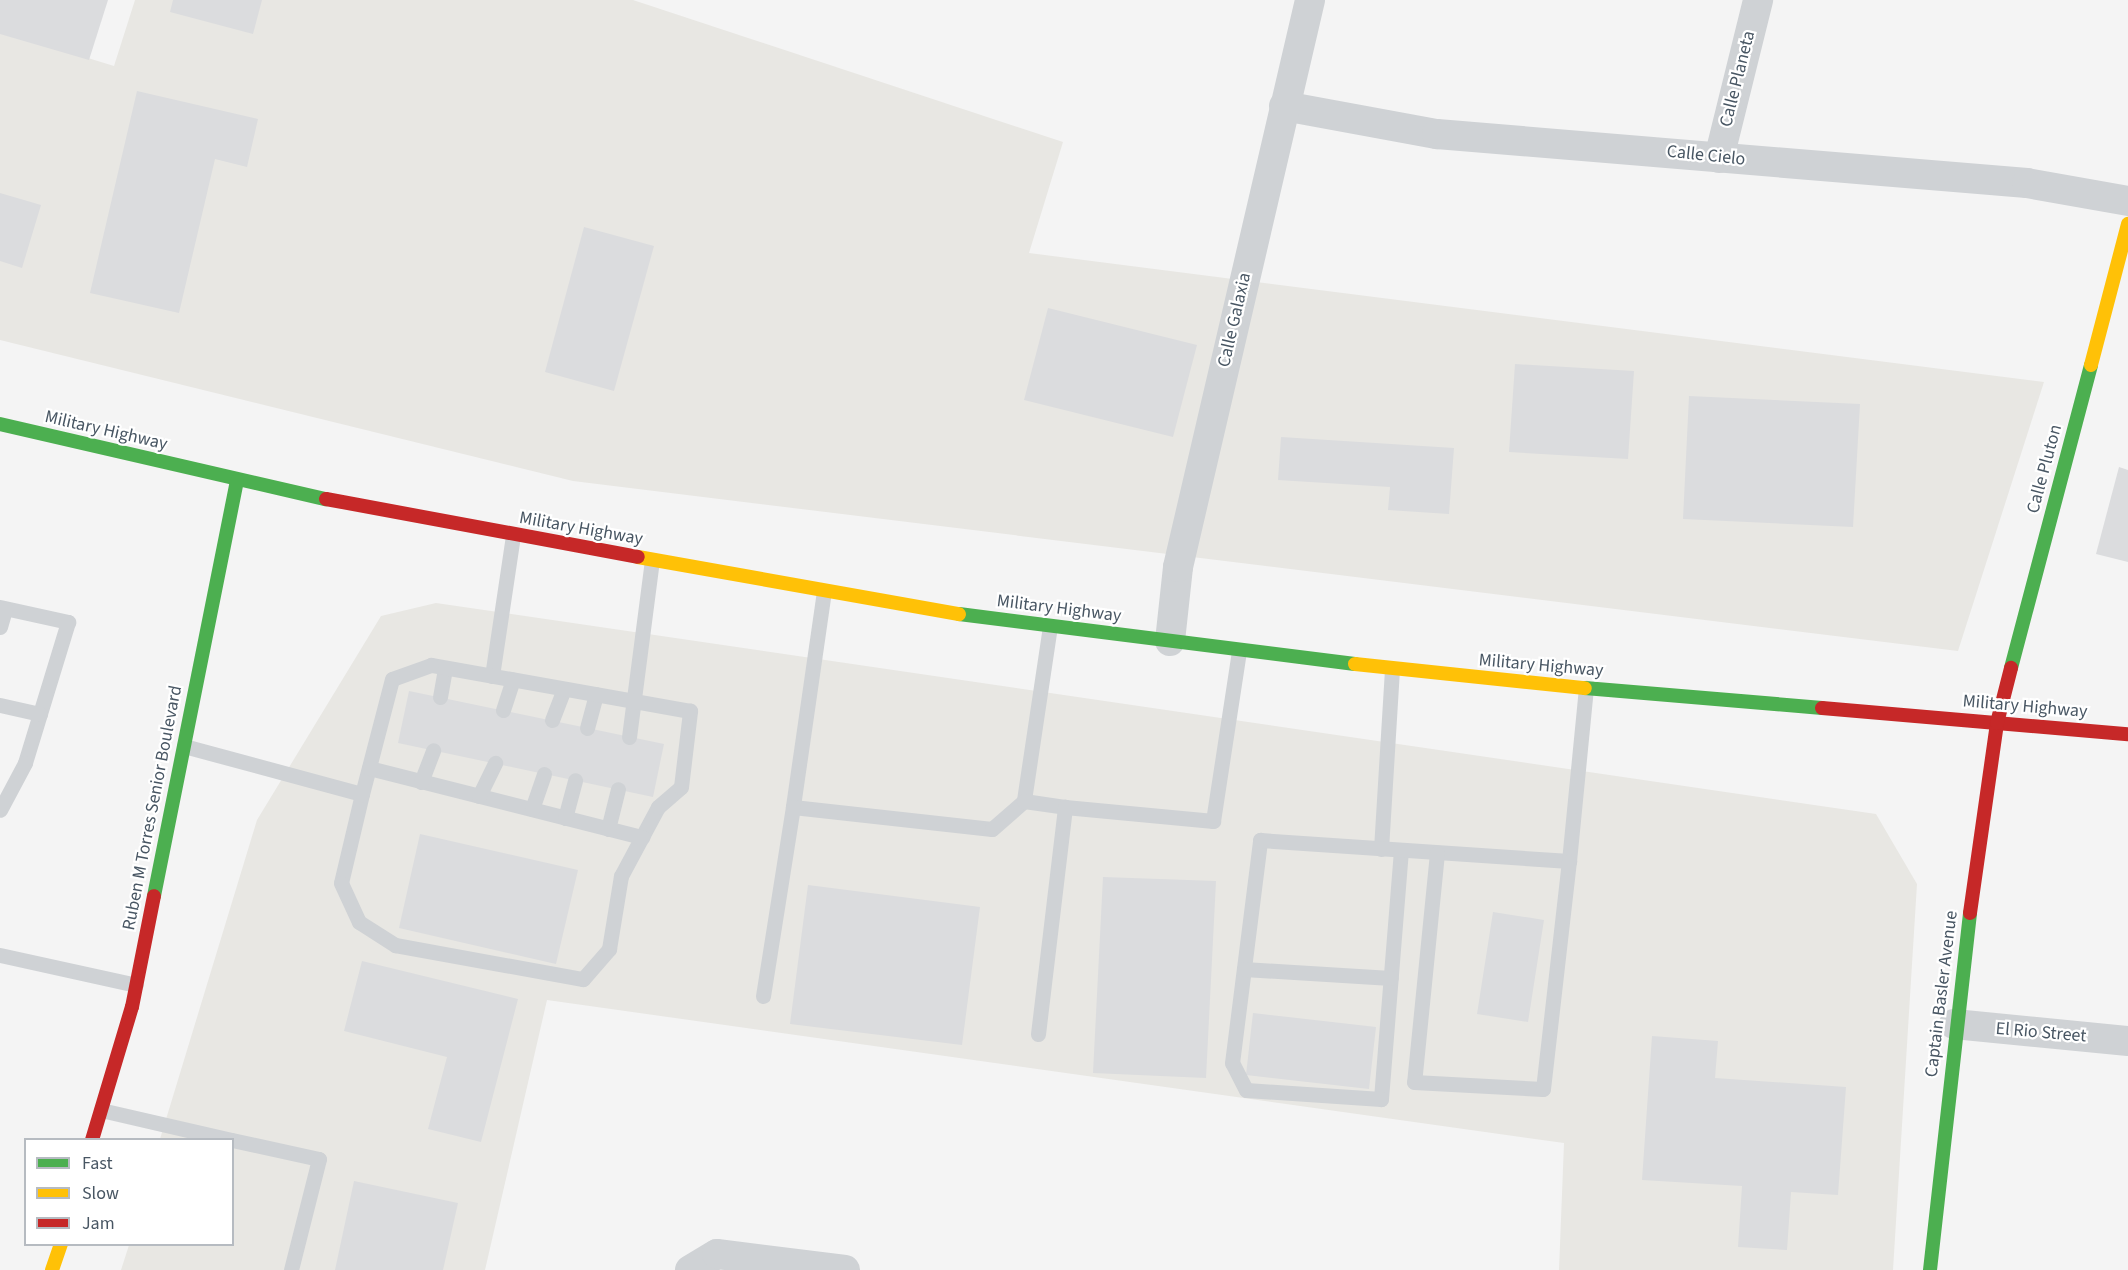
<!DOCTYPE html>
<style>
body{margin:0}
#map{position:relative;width:2128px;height:1270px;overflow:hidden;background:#f4f4f4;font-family:"Source Sans 3",sans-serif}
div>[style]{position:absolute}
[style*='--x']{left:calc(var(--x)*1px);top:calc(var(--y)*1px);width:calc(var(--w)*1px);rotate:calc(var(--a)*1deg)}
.commercial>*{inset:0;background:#e8e7e3}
.building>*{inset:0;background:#dbdcde}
.lane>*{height:15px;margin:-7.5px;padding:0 7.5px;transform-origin:7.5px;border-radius:7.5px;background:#cfd2d5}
.street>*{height:30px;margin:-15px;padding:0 15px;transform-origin:15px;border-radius:15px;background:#cfd2d5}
.fast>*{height:14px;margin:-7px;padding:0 7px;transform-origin:7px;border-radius:7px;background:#4caf50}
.slow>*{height:14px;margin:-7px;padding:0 7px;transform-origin:7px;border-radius:7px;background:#ffc107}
.jam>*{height:14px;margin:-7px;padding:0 7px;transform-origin:7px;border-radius:7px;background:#c62828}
span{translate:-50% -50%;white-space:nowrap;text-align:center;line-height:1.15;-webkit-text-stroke:4.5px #fff;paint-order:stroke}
.street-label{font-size:18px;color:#485663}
.legend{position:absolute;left:24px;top:1138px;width:210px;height:108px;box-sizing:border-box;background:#fff;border:2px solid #b6bbc1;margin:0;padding:8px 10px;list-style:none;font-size:18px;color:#485663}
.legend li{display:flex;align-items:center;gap:12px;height:30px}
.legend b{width:30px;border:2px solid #b6bbc1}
</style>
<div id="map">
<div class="commercial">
<div style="clip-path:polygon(135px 0,633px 0,1063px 142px,1029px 253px,2044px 382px,1958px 651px,573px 481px,0 340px,0 31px,114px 66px)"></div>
<div style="clip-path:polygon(436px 603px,1876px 814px,1917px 884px,1893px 1270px,1559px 1270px,1564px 1143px,547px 1000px,485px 1270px,121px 1270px,129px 1245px,232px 1244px,232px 1140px,160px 1139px,257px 820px,381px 616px)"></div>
</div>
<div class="building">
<div style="clip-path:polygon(0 0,108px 0,89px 60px,0 34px)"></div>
<div style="clip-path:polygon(173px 0,262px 0,253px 34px,170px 12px)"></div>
<div style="clip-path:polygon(137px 91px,258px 119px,247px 167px,215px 159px,179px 313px,90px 293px)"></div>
<div style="clip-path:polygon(0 193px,41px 205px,22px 268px,0 261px)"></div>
<div style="clip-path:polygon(584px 227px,654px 246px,614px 391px,545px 372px)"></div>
<div style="clip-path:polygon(1048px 308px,1197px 345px,1173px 437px,1024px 400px)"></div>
<div style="clip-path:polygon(1515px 364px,1634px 371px,1628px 459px,1509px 452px)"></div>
<div style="clip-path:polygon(1689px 396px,1860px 404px,1853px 527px,1683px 519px)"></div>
<div style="clip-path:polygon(1281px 437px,1454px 448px,1449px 514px,1388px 510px,1390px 487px,1278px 480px)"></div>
<div style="clip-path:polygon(2119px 467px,2128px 470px,2128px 562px,2096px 554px)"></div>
<div style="clip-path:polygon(409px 691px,664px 744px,653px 797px,398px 743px)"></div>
<div style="clip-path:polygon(420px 834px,578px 870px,556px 964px,399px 928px)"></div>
<div style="clip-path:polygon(1103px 877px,1216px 881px,1206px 1078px,1093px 1073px)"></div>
<div style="clip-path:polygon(808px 885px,980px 907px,962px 1045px,790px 1024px)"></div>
<div style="clip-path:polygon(1493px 912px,1544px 920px,1528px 1022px,1477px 1014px)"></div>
<div style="clip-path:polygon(362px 961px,518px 999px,481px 1142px,428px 1129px,447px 1057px,344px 1031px)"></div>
<div style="clip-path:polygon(1253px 1013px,1376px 1027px,1369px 1089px,1246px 1075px)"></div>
<div style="clip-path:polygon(1652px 1036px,1718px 1041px,1715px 1078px,1846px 1087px,1838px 1195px,1791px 1192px,1787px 1250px,1738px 1247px,1742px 1186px,1642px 1180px)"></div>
<div style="clip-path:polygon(354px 1181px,458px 1203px,443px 1270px,335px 1270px)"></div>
</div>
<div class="lane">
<div style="--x:824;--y:591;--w:218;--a:98.2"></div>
<div style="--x:793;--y:807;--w:200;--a:6.3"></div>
<div style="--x:992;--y:829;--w:43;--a:-41.2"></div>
<div style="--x:0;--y:607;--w:70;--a:12.4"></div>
<div style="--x:68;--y:622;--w:147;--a:107"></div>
<div style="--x:25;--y:763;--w:53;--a:118"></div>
<div style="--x:1050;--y:626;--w:177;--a:98.5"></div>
<div style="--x:1024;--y:801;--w:41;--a:8.3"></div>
<div style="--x:1065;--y:807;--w:149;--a:5.4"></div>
<div style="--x:1213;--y:821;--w:172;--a:-81.3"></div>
<div style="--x:0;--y:627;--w:19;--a:-74"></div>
<div style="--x:492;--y:676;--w:143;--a:-81.5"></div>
<div style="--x:440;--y:697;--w:29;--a:-80"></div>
<div style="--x:0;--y:705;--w:41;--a:12.7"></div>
<div style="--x:503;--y:710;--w:32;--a:-72"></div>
<div style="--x:552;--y:720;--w:33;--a:-69"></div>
<div style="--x:587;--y:728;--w:35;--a:-75"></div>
<div style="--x:629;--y:737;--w:178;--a:-82.6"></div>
<div style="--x:184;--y:746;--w:184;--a:15.1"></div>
<div style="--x:362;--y:794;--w:91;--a:103.3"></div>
<div style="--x:341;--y:883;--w:43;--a:65.2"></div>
<div style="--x:359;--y:922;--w:43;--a:32.6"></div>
<div style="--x:395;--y:945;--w:191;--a:10.3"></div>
<div style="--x:583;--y:979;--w:40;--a:-49"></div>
<div style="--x:609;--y:949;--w:74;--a:-80.7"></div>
<div style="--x:621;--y:876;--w:78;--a:-61.8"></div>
<div style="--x:658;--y:807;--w:30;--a:-41"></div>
<div style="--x:681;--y:787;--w:77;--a:-83.2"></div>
<div style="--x:690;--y:711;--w:263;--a:-169.9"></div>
<div style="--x:431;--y:665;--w:41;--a:160.3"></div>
<div style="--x:392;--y:679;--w:119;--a:104.6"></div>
<div style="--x:369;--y:768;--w:282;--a:14.2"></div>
<div style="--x:421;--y:782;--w:34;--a:-69"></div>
<div style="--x:479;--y:796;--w:37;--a:-64"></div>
<div style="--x:532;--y:809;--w:37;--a:-71"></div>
<div style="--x:565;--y:818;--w:39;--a:-75"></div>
<div style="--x:608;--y:829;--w:41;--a:-76"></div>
<div style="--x:1381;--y:849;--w:180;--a:-86.5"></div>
<div style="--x:1401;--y:850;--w:250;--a:94.6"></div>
<div style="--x:1381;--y:1099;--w:135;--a:-176.2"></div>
<div style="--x:1246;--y:1090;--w:30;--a:-117"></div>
<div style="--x:1232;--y:1063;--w:225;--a:-82.8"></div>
<div style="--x:1260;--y:840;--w:310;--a:3.9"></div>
<div style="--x:1569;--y:861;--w:174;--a:-84.4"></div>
<div style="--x:1437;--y:853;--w:230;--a:95.7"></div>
<div style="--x:1414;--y:1082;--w:129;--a:3.1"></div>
<div style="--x:1543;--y:1089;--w:229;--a:-83.5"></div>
<div style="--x:0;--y:955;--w:139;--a:12.4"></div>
<div style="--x:1244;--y:969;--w:147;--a:3.5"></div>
<div style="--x:763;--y:996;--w:191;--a:-81"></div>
<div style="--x:1038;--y:1034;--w:229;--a:-83.2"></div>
<div style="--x:101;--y:1110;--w:133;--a:13"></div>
<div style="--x:232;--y:1140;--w:89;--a:12.3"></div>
<div style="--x:319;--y:1159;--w:114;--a:104.2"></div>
</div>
<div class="street">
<div style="--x:1284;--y:106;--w:156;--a:10.4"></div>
<div style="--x:1437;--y:134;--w:592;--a:4.75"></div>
<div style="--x:2027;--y:183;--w:103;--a:10.1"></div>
<div style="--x:1719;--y:158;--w:163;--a:-76.1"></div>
<div style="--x:1170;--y:641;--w:74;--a:-83.8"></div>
<div style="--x:1178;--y:567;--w:582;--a:-76.89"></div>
<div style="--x:1954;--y:1024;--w:175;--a:5.6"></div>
<div style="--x:690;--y:1270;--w:31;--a:-31"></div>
<div style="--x:717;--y:1254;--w:129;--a:7.1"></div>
</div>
<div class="fast">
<div style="--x:0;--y:424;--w:335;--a:13"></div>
<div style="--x:959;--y:614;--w:399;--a:7.2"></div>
<div style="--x:2011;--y:668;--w:313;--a:-75.2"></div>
<div style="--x:1585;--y:688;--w:238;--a:4.8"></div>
<div style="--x:154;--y:896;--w:423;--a:-78.7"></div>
<div style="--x:1930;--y:1270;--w:359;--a:-83.6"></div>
</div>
<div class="slow">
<div style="--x:2091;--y:365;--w:146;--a:-75.3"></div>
<div style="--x:638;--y:557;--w:326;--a:10.1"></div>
<div style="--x:1355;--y:664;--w:231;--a:6"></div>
<div style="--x:52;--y:1270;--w:28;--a:-71"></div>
</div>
<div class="jam">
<div style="--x:326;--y:499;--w:317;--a:10.5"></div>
<div style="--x:1822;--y:708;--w:307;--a:4.9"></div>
<div style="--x:1970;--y:913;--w:192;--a:-81.9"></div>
<div style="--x:1997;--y:723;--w:57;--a:-75.7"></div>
<div style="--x:92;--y:1140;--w:139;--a:-73.3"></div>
<div style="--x:132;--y:1007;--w:113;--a:-78.8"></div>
</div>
<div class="street-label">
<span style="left:1738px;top:79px;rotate:-76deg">Calle Planeta</span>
<span style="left:1706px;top:156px;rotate:6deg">Calle Cielo</span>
<span style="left:1235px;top:320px;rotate:-77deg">Calle Galaxia</span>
<span style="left:106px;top:431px;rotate:13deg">Military Highway</span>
<span style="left:2045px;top:469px;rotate:-75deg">Calle Pluton</span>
<span style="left:581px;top:529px;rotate:10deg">Military Highway</span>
<span style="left:1059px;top:609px;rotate:7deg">Military Highway</span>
<span style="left:1541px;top:666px;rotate:5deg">Military Highway</span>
<span style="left:2025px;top:707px;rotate:5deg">Military Highway</span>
<span style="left:153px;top:808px;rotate:-79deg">Ruben M Torres Senior Boulevard</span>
<span style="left:1942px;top:994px;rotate:-83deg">Captain Basler Avenue</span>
<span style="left:2041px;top:1033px;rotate:5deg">El Rio Street</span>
</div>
<ul class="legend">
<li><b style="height:8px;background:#4caf50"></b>Fast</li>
<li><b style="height:8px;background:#ffc107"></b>Slow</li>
<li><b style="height:8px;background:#c62828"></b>Jam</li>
</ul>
</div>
